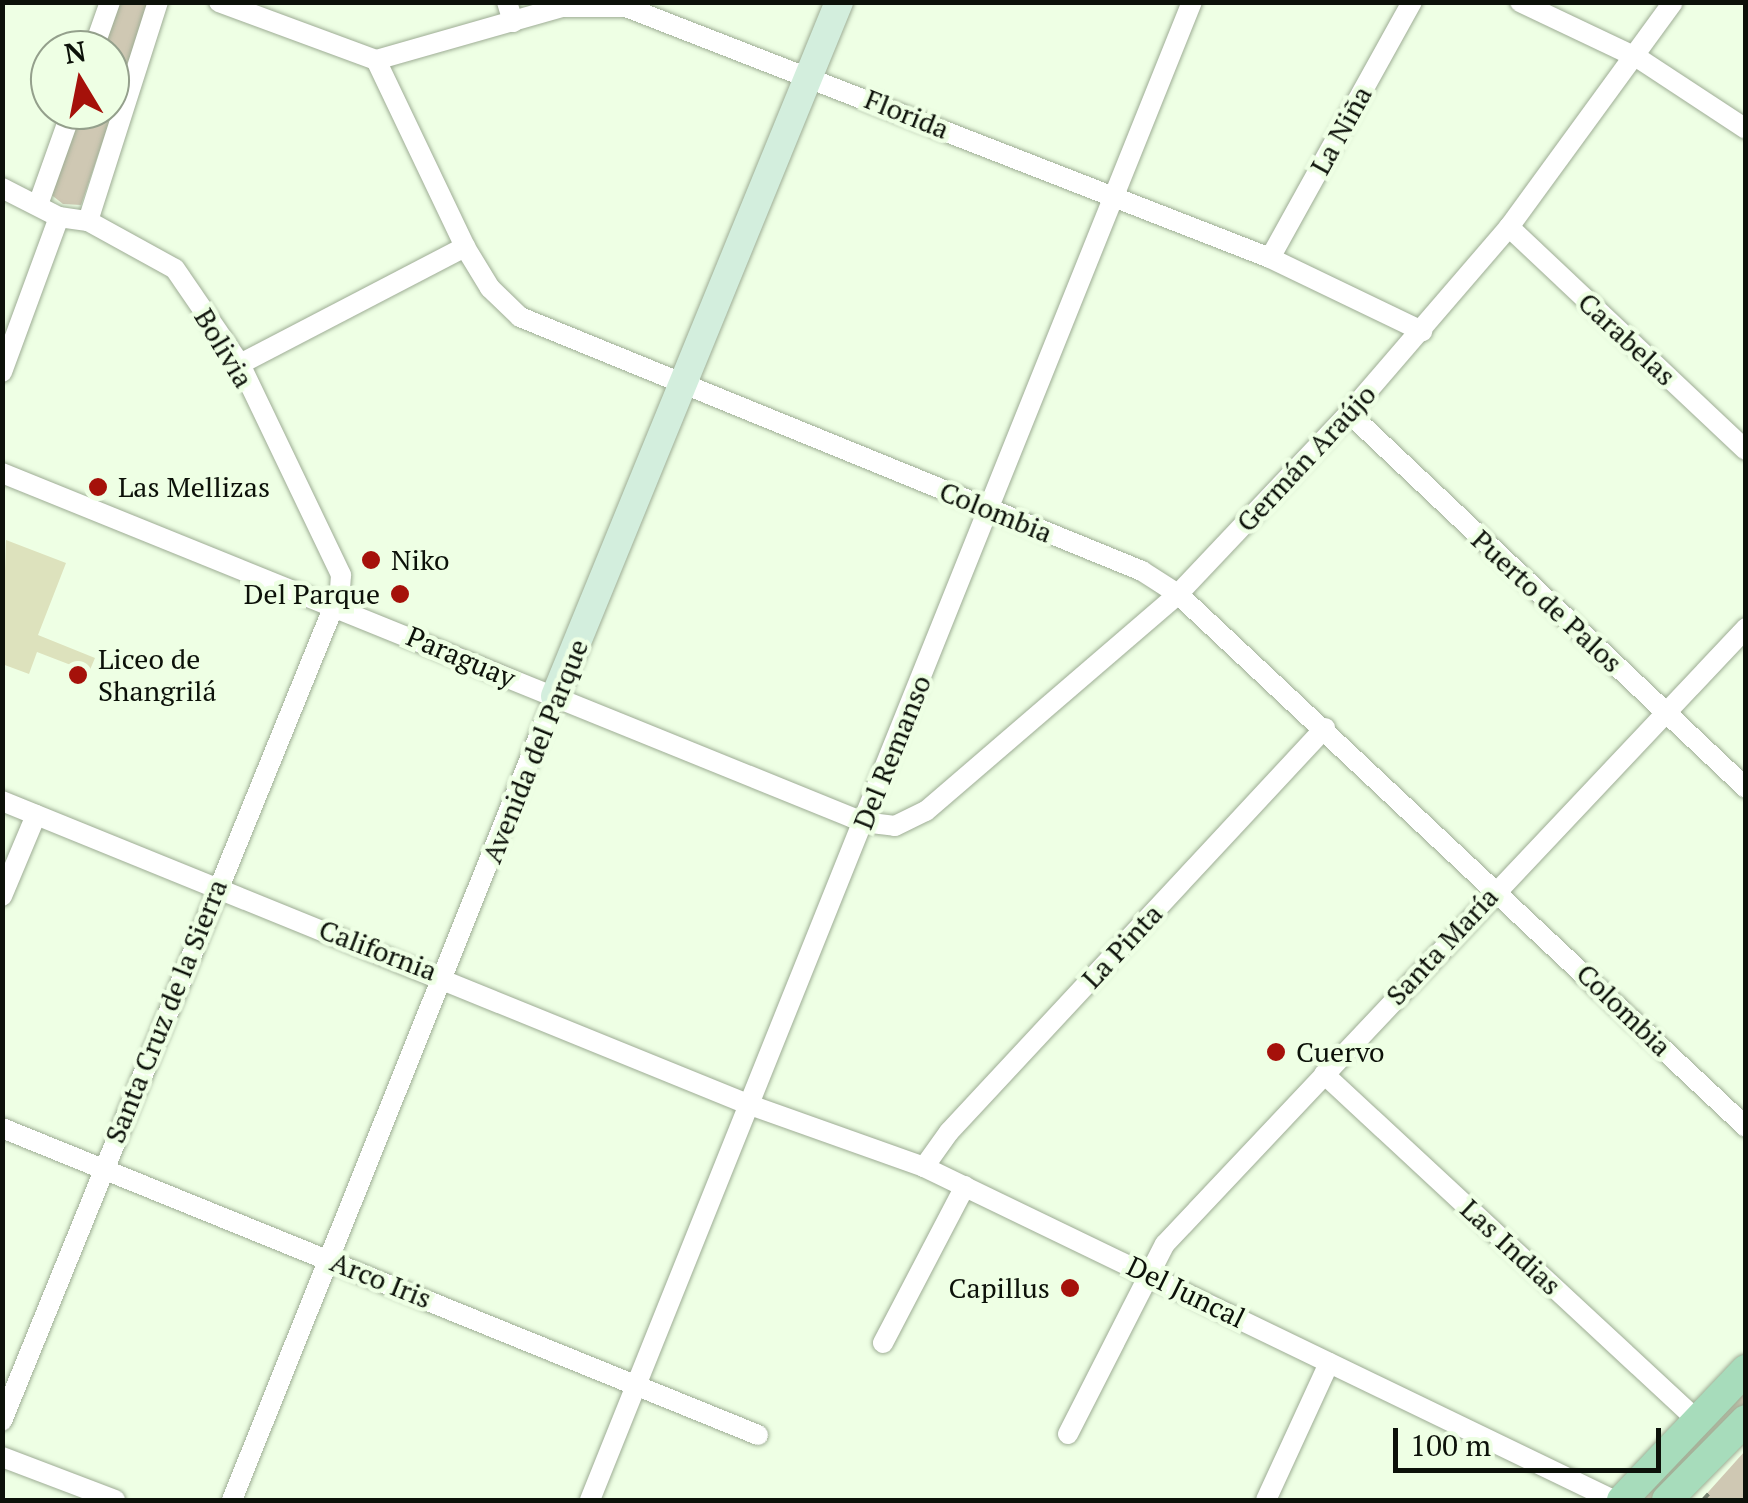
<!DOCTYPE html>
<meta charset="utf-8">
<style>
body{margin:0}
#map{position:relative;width:1748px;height:1503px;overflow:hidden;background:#eeffe4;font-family:"PT Serif",serif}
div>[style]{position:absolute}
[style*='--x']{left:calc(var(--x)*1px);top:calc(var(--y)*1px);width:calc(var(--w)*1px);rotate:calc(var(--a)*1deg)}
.green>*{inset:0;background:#cfc8b3}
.building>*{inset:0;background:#dde2bd}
.path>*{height:4px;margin-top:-2px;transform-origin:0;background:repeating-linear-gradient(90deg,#788372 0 8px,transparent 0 16px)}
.roads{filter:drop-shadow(0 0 2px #9ead95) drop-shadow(0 0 2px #9ead95)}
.street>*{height:20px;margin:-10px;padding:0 10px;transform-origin:10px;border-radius:10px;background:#fff}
.secondary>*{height:28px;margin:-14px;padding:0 14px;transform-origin:14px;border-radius:14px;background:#d3eedd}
.primary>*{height:30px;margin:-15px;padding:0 15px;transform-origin:15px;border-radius:15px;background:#a7dcbb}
.dots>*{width:28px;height:28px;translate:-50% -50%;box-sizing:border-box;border:5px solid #eeffe4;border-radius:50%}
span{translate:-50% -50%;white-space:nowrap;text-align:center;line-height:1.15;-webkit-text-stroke:9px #eeffe4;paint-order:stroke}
.street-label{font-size:28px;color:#0c1109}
.poi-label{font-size:28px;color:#0c1109}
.left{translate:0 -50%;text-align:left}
.right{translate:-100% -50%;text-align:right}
.frame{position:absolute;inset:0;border:5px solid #0c1109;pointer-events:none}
.north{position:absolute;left:30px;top:30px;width:100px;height:100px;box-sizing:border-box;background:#eeffe4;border:2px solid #94a08c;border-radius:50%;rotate:350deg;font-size:28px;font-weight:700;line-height:40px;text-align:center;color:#0c1109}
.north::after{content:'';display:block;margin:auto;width:35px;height:45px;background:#a5110a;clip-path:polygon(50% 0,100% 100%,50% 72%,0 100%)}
.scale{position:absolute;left:1393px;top:1428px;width:268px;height:45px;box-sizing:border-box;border:5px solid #0c1109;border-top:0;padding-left:12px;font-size:30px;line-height:35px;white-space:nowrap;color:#0c1109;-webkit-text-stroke:8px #eeffe4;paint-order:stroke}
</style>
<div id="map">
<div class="green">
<div style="clip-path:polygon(118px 3px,150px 3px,81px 205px,63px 204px,49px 193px,79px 110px,110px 110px,110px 50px,101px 50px)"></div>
<div style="clip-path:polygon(1745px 1384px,1745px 1404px,1653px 1500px,1636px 1500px)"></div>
<div style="clip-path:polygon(1745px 1451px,1745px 1500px,1701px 1500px)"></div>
</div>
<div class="building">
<div style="clip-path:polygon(6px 540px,66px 563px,38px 635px,95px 658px,89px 672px,37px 652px,29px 674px,2px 664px)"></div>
</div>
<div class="path">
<div style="--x:1703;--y:1500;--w:15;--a:-48"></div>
</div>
<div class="roads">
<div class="street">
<div style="--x:219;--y:2;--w:167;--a:20.3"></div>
<div style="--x:376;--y:60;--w:207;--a:64.5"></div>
<div style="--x:465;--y:247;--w:48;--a:58.6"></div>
<div style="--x:490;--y:288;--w:42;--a:44"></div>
<div style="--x:520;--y:317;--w:672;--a:22.21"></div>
<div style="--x:1142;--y:571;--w:43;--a:32.6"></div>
<div style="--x:1178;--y:594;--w:779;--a:43.18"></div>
<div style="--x:507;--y:2;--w:21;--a:73"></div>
<div style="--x:1520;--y:2;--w:131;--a:25.4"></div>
<div style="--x:1638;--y:58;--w:129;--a:33.3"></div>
<div style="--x:93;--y:50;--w:51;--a:-70.5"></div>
<div style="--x:376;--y:60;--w:193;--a:-15.9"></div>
<div style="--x:562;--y:7;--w:64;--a:0"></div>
<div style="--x:626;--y:7;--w:691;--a:21.29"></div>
<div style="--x:1270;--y:258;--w:169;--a:25.7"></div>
<div style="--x:2;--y:188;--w:64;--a:27"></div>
<div style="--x:59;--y:217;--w:29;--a:8"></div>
<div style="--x:88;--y:221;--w:99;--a:28.9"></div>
<div style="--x:175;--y:269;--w:115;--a:55.6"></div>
<div style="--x:240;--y:364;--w:234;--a:64.4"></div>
<div style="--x:341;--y:575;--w:16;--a:94"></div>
<div style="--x:340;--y:591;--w:896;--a:112.16"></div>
<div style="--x:39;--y:202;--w:98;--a:-70.3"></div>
<div style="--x:88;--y:221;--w:230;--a:-72.3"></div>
<div style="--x:1509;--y:227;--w:325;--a:43.3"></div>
<div style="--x:1270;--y:258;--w:293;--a:-61"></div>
<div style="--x:240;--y:364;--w:254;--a:-27.5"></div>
<div style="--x:2;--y:372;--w:165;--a:-69.8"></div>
<div style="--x:1349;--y:413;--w:546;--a:43.37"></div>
<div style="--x:2;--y:473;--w:929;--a:22.06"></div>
<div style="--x:863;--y:822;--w:32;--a:7"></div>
<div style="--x:895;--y:826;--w:34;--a:-26"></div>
<div style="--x:926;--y:811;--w:333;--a:-40.7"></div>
<div style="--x:1178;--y:594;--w:249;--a:-46.6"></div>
<div style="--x:1349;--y:413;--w:245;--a:-49.3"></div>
<div style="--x:1509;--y:227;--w:278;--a:-53.9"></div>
<div style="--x:2;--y:801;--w:807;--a:22.12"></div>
<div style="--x:750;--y:1105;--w:185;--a:19.6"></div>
<div style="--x:924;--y:1167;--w:765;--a:25.79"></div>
<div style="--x:2;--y:896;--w:88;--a:-67.2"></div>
<div style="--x:1324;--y:1074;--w:510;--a:42.86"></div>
<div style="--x:2;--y:1128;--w:816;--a:22.1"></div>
<div style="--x:924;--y:1167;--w:43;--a:-54.5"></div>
<div style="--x:949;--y:1132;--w:552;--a:-47.06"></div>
<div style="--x:883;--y:1343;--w:177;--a:-62.4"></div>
<div style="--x:1068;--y:1434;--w:213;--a:-63"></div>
<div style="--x:1165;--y:1244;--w:847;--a:-46.67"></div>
<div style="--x:2;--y:1457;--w:121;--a:20.8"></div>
<div style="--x:232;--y:1500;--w:866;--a:-68.11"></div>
<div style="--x:590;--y:1500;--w:1614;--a:-68.11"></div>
<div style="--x:1266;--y:1500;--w:151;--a:-65.3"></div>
</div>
<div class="secondary">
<div style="--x:555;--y:696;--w:750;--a:-67.74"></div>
</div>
<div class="primary">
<div style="--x:1622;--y:1500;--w:180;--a:-46.4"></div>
<div style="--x:1667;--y:1500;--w:112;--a:-45.4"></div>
</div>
</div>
<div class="dots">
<div style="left:98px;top:487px;background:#a5110a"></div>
<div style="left:371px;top:560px;background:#a5110a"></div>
<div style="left:400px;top:594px;background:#a5110a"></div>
<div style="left:78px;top:675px;background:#a5110a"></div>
<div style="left:1276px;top:1052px;background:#a5110a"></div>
<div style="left:1070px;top:1288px;background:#a5110a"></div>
</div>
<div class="street-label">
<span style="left:907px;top:114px;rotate:22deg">Florida</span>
<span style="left:1341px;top:130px;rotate:-61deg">La Niña</span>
<span style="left:1627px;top:339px;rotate:43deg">Carabelas</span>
<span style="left:224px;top:348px;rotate:59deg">Bolivia</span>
<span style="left:1306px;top:458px;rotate:-47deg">Germán Araújo</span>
<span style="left:996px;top:512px;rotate:22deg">Colombia</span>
<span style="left:1547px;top:601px;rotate:43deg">Puerto de Palos</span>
<span style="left:461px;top:657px;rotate:23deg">Paraguay</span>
<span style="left:535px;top:751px;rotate:-68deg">Avenida del Parque</span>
<span style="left:892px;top:752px;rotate:-68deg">Del Remanso</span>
<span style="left:1122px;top:946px;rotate:-47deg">La Pinta</span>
<span style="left:1442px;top:946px;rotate:-47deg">Santa María</span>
<span style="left:378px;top:950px;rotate:21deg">California</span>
<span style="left:1624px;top:1010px;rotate:44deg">Colombia</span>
<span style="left:166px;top:1011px;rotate:-68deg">Santa Cruz de la Sierra</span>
<span style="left:1511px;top:1247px;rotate:43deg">Las Indias</span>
<span style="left:381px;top:1280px;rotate:22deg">Arco Iris</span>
<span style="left:1186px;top:1292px;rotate:26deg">Del Juncal</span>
</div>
<div class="poi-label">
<span class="left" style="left:118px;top:487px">Las Mellizas</span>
<span class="left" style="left:391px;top:560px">Niko</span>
<span class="right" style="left:380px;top:594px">Del Parque</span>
<span class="left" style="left:98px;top:675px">Liceo de<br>Shangrilá</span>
<span class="left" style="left:1296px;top:1052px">Cuervo</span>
<span class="right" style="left:1050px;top:1288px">Capillus</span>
</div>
<div class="frame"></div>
<div class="north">N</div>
<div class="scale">100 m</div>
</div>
